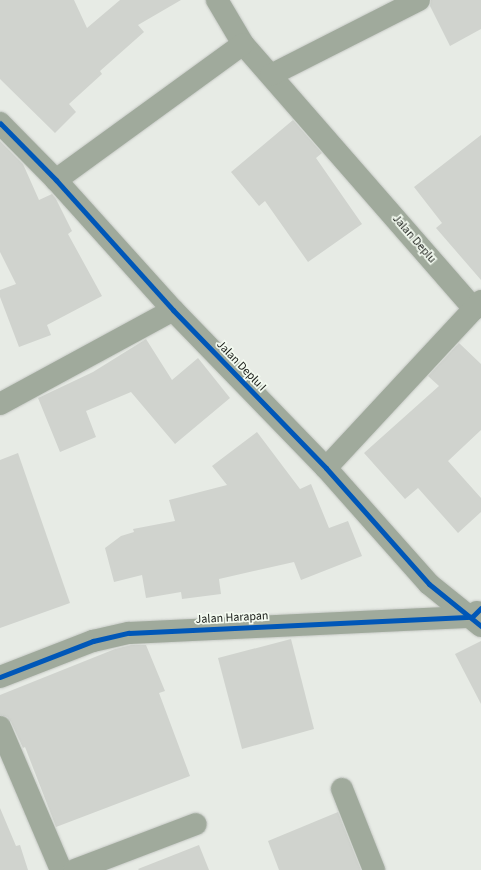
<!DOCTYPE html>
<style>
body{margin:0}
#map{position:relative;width:481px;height:870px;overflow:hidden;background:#e7ebe5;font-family:"Source Sans 3",sans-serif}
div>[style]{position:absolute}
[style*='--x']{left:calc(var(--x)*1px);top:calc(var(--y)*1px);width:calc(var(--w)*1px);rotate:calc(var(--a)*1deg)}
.building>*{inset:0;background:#d0d3ce}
.roads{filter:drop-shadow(0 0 1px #c6c9c5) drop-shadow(0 0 1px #c6c9c5)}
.minor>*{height:22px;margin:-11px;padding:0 11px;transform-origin:11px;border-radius:11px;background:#a0aa9c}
.cycleway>*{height:5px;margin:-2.5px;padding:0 2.5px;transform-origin:2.5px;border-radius:2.5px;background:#0057b8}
span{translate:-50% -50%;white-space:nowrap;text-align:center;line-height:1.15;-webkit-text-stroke:3.5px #f3faf0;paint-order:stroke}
.street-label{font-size:12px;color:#171a16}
</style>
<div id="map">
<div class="building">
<div style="clip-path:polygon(0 0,74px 0,87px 28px,120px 0,181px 0,138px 25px,144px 32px,100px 71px,102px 74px,69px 104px,76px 112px,55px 133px,0 79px)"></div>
<div style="clip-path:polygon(431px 0,481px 0,481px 29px,450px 46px,430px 6px)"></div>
<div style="clip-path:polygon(293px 120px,322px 153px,316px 158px,362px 224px,308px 262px,265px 201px,259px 206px,231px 172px)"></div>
<div style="clip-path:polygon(481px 135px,481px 280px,436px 228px,442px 223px,414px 187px)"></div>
<div style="clip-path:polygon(0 141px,23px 164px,39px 200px,52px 194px,56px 199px,72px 231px,68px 234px,102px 296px,47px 325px,51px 335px,19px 347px,0 297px,0 290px,16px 284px,0 252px)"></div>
<div style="clip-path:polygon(146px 339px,172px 380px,198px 358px,230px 398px,175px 444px,131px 392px,86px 411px,96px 437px,60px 452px,38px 398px,93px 372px)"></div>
<div style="clip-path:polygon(459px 343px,481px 364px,481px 430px,448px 461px,481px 498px,481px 512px,458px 533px,418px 488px,405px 499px,364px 453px,439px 386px,428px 376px)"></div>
<div style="clip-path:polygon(257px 432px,300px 489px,311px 484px,329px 528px,348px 521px,362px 556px,301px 580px,294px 562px,219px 579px,221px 594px,182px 599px,181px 592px,146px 598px,142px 575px,114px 582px,105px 548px,121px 536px,134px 532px,133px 529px,175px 521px,169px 500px,227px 485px,212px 466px)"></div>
<div style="clip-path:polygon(18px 453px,70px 603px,0 628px,0 460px)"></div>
<div style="clip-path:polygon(291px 639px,314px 729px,242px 749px,218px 658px)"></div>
<div style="clip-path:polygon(481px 641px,481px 704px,455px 654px)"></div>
<div style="clip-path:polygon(131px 645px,146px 645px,165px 691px,159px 693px,190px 776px,56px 827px,25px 747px,23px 748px,11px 722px,7px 717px,0 715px,0 695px,115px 649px)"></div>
<div style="clip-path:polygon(0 808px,16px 846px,20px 845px,28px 870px,0 870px)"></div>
<div style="clip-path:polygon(338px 812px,361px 870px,279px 870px,268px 841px)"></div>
<div style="clip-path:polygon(199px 845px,209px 870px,139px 870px,138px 869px)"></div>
</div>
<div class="roads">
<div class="minor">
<div style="--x:217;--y:0;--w:51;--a:59.4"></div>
<div style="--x:243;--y:44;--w:352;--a:48.9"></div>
<div style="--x:271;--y:75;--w:166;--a:-26.9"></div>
<div style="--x:0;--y:123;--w:80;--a:45.5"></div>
<div style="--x:56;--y:180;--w:175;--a:48"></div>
<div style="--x:173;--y:310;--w:220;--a:45.9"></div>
<div style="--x:326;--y:468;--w:155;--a:48.4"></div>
<div style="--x:429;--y:584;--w:67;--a:38.9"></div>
<div style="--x:56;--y:180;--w:231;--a:-36"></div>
<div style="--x:0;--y:404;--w:197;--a:-28.5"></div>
<div style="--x:326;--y:468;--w:228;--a:-47.1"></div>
<div style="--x:0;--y:677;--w:100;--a:-21.2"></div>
<div style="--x:93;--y:641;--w:37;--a:-13"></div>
<div style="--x:129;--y:633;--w:343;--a:-2.7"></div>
<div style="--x:472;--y:617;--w:7;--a:-45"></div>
<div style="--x:0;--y:727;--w:155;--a:66.9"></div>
<div style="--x:342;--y:789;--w:87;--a:68.4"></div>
<div style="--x:75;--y:870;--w:129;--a:-20.8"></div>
</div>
</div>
<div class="cycleway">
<div style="--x:0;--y:123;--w:80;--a:45.5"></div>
<div style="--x:56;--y:180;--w:175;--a:48"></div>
<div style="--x:173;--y:310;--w:220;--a:45.9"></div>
<div style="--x:326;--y:468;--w:155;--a:48.4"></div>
<div style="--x:429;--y:584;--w:67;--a:38.9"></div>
<div style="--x:0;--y:677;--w:100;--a:-21.2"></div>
<div style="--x:93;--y:641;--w:37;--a:-13"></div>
<div style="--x:129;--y:633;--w:343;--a:-2.7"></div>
<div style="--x:472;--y:617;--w:13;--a:-45"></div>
</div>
<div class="street-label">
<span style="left:414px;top:239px;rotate:49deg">Jalan Deplu</span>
<span style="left:241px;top:366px;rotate:46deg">Jalan Deplu I</span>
<span style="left:232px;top:618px;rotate:-3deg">Jalan Harapan</span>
</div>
</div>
